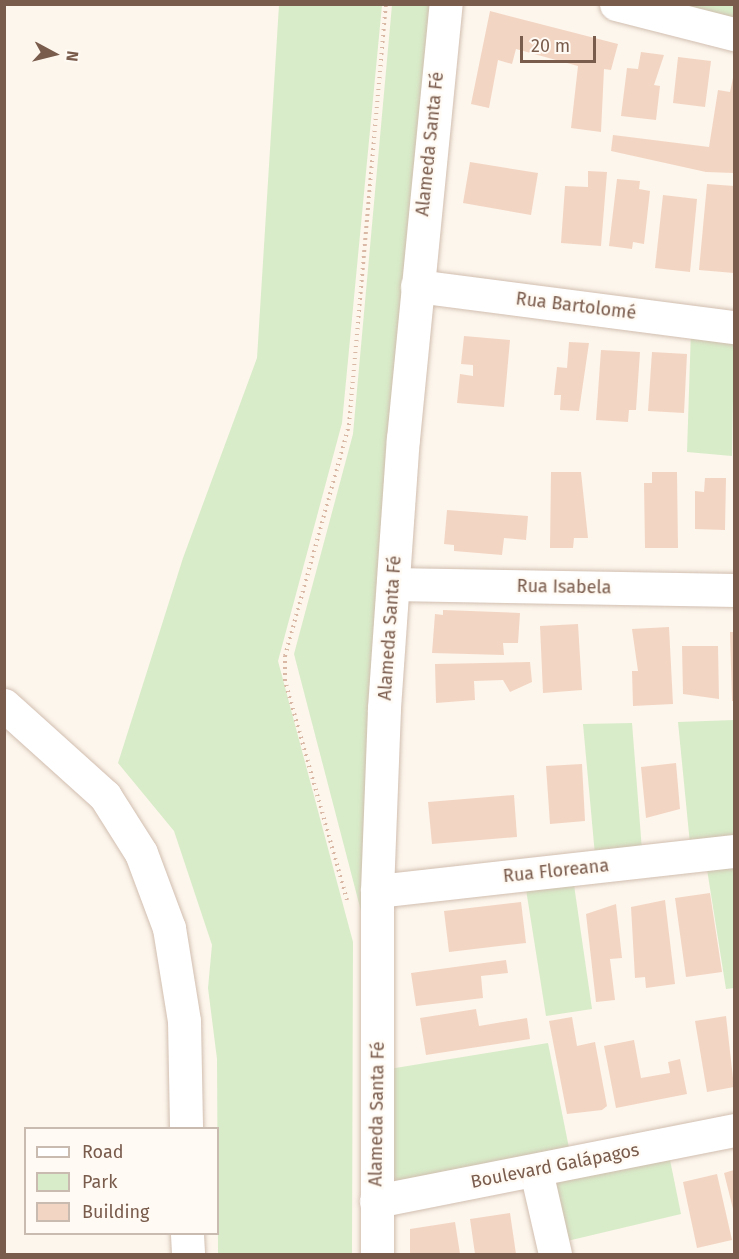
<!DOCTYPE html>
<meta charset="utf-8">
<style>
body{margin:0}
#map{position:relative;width:739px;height:1259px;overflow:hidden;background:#fdf6ec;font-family:"Fira Sans",sans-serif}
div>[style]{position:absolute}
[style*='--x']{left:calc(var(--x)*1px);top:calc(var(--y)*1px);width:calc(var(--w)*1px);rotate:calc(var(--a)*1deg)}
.green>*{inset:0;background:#d8ecc9}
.building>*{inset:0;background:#f3d5c3}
.path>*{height:4px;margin-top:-2px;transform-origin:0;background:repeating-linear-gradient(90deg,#d9b8a5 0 1.5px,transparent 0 6px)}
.roads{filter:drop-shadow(0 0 2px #d1beb0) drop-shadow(0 0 2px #d1beb0)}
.minor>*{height:33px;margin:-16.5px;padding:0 16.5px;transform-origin:16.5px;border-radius:16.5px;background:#fff}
span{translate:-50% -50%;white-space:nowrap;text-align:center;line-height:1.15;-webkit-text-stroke:4.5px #fffaf3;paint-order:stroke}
.street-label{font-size:18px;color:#7a5c4d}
.frame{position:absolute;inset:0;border:6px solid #7a5c4d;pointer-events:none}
.legend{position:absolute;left:24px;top:1127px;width:195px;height:108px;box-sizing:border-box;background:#fffaf3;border:2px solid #cabbb1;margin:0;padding:8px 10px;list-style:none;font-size:18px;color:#7a5c4d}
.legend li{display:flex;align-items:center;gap:12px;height:30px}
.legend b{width:30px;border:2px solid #cabbb1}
.north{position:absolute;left:24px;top:24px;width:60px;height:60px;-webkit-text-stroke:4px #fffaf3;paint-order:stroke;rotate:97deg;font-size:16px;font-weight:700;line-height:24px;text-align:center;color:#7a5c4d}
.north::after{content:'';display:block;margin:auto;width:21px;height:27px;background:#7a5c4d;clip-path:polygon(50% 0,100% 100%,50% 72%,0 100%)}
.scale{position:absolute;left:520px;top:36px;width:76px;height:27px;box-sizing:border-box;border:3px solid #7a5c4d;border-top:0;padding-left:8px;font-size:18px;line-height:21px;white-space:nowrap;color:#7a5c4d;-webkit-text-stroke:4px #fffaf3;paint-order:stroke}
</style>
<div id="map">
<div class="green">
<div style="clip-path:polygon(279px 5px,382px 5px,342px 423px,278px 661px,353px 942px,352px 1254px,218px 1254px,217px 1059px,208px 988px,212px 945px,174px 831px,118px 763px,183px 558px,257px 358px)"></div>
<div style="clip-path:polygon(392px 5px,436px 5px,368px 938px,294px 654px,353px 434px)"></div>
<div style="clip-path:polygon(661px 5px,734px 5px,734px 23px)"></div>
<div style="clip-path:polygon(691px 330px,734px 336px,732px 456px,687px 452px)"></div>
<div style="clip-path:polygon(734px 720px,734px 839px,690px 844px,678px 722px)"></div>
<div style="clip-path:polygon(632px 723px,642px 850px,595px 855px,583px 724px)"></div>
<div style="clip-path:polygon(734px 860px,734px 988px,726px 989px,706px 863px)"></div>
<div style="clip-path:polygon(573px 878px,592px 1009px,546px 1016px,525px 883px)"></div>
<div style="clip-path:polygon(548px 1043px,570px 1153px,389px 1182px,383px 1070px)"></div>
<div style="clip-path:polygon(669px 1155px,681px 1214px,563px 1242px,555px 1181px)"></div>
</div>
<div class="building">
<div style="clip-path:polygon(490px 11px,618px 44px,611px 70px,604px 69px,601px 132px,571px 128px,578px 66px,516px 49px,512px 64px,498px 60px,489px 108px,471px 104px)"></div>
<div style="clip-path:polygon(641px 52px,664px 55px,654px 85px,660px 86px,656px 120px,621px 116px,627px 68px,638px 69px)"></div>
<div style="clip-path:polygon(678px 57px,711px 61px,705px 107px,673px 103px)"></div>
<div style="clip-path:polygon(734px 73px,734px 173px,706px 172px,611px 151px,613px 135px,709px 147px,718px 90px,730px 92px)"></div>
<div style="clip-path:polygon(470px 162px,538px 173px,531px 215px,463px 203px)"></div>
<div style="clip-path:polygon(588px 171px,607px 172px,601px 246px,561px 243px,565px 186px,588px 187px)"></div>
<div style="clip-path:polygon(617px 179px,640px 181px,639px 189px,650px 191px,644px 244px,633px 242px,632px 249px,609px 246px)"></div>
<div style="clip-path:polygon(707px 184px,734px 186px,734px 273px,699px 270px)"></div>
<div style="clip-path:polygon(663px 195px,697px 199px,690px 272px,655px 268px)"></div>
<div style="clip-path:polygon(464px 336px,510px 340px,504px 407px,457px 403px,460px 374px,473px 376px,473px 365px,461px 364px)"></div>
<div style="clip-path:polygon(569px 342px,589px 343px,579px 411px,560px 410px,561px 395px,554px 395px,557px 367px,567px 368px)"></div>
<div style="clip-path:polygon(601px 350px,640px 352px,636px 410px,629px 410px,628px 422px,596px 420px)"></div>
<div style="clip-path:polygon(652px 352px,687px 354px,684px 413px,648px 411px)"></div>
<div style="clip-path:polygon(551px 472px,581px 472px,588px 538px,574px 538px,573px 548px,550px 548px)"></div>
<div style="clip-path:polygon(652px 472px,677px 472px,678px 548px,645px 548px,644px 483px,652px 483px)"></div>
<div style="clip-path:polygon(705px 478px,726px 478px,725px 530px,695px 529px,695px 491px,704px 492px)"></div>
<div style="clip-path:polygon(447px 510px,528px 516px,526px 540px,504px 538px,502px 555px,454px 551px,454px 545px,444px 544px)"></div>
<div style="clip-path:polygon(443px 610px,520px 613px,518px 643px,503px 643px,504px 655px,432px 653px,435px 614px,443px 615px)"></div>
<div style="clip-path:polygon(578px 624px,582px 690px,543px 693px,540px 626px)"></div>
<div style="clip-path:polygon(669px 627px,673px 704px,633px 706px,632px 671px,638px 671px,632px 629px)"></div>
<div style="clip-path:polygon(730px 632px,734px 632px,734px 701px,732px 701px)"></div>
<div style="clip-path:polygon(682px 646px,718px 646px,719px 699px,683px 694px)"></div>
<div style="clip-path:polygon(530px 662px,532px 682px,510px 692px,503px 680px,474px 681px,475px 700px,436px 703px,435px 664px)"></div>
<div style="clip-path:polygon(676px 763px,680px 809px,646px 818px,641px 767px)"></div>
<div style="clip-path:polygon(582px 764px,585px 821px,550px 824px,546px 766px)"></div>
<div style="clip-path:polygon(514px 795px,517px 837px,432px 844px,428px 802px)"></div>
<div style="clip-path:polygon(710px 893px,722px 972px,686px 977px,675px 898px)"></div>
<div style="clip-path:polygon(665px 900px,675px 984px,646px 988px,645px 977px,635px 978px,631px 907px)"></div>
<div style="clip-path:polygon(521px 902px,526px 943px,449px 952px,444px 911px)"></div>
<div style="clip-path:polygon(616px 904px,622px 958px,610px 959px,615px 1000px,596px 1002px,586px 914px)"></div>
<div style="clip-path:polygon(506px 960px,508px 973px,481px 976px,483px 998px,416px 1006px,411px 973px)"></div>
<div style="clip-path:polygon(476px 1009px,479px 1026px,527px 1018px,530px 1039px,426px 1055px,420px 1018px)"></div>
<div style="clip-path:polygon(726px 1016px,734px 1087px,707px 1092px,695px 1021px)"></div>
<div style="clip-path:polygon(572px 1017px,577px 1046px,595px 1042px,607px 1106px,602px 1110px,567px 1114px,549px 1021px)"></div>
<div style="clip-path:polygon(634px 1040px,641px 1078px,670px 1073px,668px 1062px,680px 1059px,687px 1094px,616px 1108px,604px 1046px)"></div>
<div style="clip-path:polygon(734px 1170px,734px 1213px,724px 1173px)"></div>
<div style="clip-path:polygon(717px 1174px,732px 1240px,697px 1248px,683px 1182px)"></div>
<div style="clip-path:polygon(510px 1213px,516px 1254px,475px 1254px,470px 1219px)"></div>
<div style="clip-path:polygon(455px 1222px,460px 1254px,410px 1254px,410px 1229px)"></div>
</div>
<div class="path">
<div style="--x:347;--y:900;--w:228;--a:-105.8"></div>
<div style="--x:285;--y:681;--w:25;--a:-90"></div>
<div style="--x:285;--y:656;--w:240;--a:-74.5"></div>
<div style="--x:349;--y:425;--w:423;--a:-85"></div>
</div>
<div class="roads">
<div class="minor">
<div style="--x:616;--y:4;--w:122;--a:14.3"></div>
<div style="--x:417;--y:286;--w:320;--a:7.4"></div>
<div style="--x:393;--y:584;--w:341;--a:1"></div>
<div style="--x:4;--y:705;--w:136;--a:42"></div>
<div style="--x:105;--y:796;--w:67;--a:57.7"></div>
<div style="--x:141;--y:853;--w:80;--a:69.5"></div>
<div style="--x:169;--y:928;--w:94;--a:80.8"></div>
<div style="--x:184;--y:1021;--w:107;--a:88.9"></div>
<div style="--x:377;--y:891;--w:359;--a:-6.4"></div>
<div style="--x:536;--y:1171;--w:85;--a:77.1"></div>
<div style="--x:376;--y:1201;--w:365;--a:-11.2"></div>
<div style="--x:187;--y:1234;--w:20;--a:87"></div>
<div style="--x:377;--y:1254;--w:363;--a:-90"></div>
<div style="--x:377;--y:891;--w:183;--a:-87.8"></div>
<div style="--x:384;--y:708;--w:270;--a:-86"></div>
<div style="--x:403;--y:439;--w:437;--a:-84.4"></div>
</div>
</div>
<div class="street-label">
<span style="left:430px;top:144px;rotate:-84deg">Alameda Santa Fé</span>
<span style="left:576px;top:306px;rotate:7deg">Rua Bartolomé</span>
<span style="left:564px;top:587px;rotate:1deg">Rua Isabela</span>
<span style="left:390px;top:628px;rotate:-86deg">Alameda Santa Fé</span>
<span style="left:556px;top:871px;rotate:-6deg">Rua Floreana</span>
<span style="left:377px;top:1114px;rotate:-89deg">Alameda Santa Fé</span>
<span style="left:555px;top:1166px;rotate:-11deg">Boulevard Galápagos</span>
</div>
<div class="frame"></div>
<ul class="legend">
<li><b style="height:8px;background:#fff"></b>Road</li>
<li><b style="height:16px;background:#d8ecc9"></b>Park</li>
<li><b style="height:16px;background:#f3d5c3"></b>Building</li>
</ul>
<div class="north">N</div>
<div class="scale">20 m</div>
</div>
